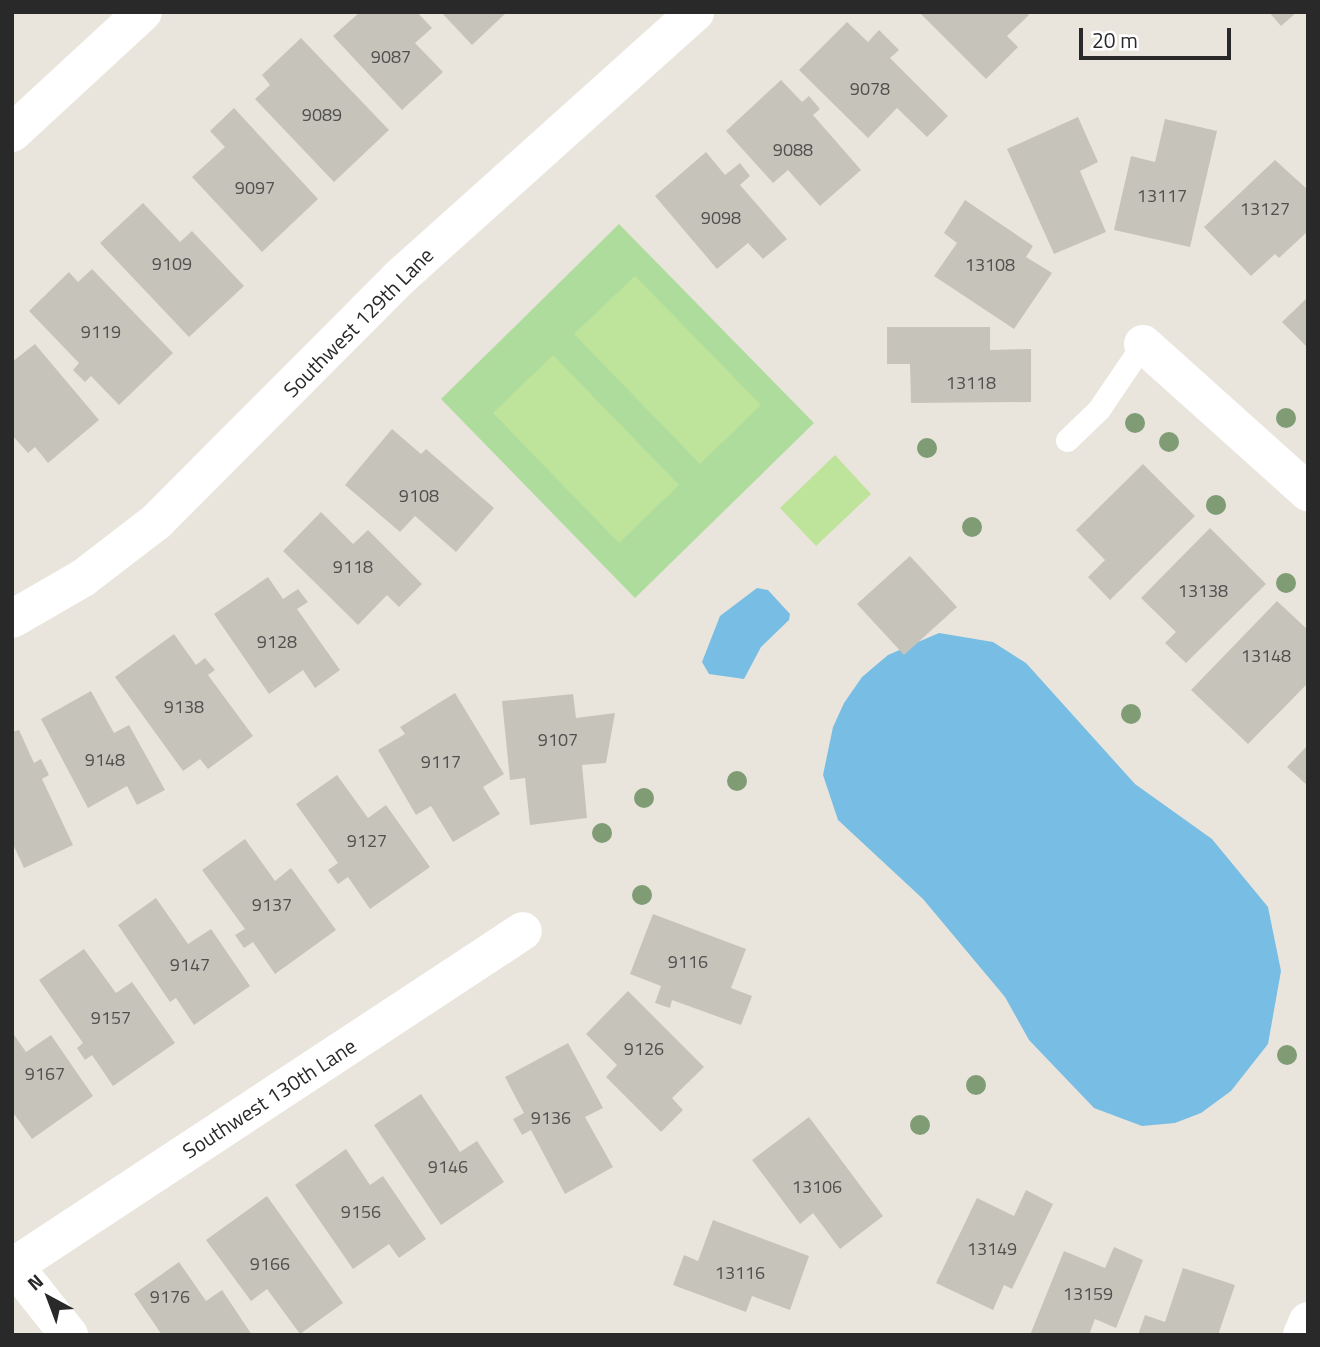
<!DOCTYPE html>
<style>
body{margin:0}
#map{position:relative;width:1320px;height:1347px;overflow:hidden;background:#eae5dc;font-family:"Titillium Web",sans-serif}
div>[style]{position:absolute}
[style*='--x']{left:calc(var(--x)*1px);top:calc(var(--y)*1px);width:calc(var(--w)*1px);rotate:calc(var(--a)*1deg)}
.green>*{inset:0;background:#aedc9d}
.pitch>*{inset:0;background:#bee39a}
.water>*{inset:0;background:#78bee4}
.building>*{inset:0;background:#c6c3bb}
.lane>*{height:23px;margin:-11.5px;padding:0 11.5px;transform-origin:11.5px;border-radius:11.5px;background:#fff}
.street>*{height:38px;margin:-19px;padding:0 19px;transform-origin:19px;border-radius:19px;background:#fff}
.secondary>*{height:38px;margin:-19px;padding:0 19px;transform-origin:19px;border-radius:19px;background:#fff}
.trees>*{width:20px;height:20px;margin:-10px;border-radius:50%;background:#7f9c75}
span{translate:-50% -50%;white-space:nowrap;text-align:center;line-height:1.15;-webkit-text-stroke:6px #fff;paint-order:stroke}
.number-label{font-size:18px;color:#50504e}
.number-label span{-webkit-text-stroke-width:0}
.street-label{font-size:21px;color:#292929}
.frame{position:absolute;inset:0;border:14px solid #292929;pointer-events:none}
.north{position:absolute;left:14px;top:1263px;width:70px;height:70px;-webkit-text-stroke:5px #fff;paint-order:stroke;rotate:319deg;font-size:19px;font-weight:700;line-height:28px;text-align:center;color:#292929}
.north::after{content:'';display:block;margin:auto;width:24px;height:32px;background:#292929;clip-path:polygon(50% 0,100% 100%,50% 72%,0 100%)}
.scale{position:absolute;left:1079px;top:28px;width:152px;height:32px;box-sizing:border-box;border:4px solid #292929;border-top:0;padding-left:9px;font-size:21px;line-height:24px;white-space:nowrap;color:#292929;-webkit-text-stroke:5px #fff;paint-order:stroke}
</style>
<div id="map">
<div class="green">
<div style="clip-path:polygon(619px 224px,814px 423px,635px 598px,441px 399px)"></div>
</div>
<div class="pitch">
<div style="clip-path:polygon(635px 276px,761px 405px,700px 464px,574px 334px)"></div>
<div style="clip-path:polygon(553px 355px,679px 485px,619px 543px,493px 413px)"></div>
<div style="clip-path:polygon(835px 455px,871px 494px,816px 546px,780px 508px)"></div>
</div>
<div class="water">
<div style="clip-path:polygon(757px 588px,768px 590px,790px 614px,789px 620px,761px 647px,744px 679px,709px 674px,702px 662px,720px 616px)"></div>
<div style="clip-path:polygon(939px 633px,993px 642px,1026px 663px,1135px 784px,1212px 839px,1268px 907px,1281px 971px,1268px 1044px,1231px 1091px,1201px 1113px,1175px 1123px,1142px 1126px,1094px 1108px,1029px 1040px,1005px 997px,923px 899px,838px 820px,823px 775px,833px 727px,844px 703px,862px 677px,888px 655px)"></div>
</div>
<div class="building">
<div style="clip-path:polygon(360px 12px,417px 12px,432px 28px,415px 43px,443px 72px,402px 110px,333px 36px)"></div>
<div style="clip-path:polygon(441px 12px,507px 12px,472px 45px)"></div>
<div style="clip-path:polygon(919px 12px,1026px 12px,1029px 15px,1007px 36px,1018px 47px,986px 79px)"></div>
<div style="clip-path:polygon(1269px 12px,1297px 12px,1281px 26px)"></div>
<div style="clip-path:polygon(847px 22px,868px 42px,879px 30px,899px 50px,890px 58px,948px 116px,927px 137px,897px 108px,868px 138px,799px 70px)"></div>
<div style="clip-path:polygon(301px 38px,389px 130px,334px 182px,255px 99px,270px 85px,262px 75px)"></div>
<div style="clip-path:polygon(781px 80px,802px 102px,809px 96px,820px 109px,813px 115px,861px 170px,820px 206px,788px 170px,773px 183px,726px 131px)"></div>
<div style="clip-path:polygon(234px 108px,318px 199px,262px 252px,192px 177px,225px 147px,210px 131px)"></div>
<div style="clip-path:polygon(1078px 117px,1098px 162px,1080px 171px,1106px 232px,1054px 254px,1007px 149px)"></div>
<div style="clip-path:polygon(1165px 119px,1217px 131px,1190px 247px,1114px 230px,1131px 156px,1155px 162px)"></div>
<div style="clip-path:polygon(706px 152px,725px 175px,740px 163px,750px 176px,740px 185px,787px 239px,763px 259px,748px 243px,717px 269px,655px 196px)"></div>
<div style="clip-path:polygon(1275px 160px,1308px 190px,1308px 231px,1279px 258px,1275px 254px,1251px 276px,1204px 227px)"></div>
<div style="clip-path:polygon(965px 200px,1033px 246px,1026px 257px,1052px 273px,1014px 329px,934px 276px,957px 243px,944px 233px)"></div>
<div style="clip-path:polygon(143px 203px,180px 242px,192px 231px,244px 286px,189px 337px,100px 243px)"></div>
<div style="clip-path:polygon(92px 269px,173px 353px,119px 405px,91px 376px,85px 382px,73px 370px,79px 363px,29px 311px,69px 272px,78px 282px)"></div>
<div style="clip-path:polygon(1308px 297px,1308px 348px,1282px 322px)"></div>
<div style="clip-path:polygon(887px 327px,990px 327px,990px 350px,1031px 349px,1031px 402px,911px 403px,910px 364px,887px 364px)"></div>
<div style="clip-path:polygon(35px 344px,99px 420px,48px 463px,35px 447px,28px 453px,12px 435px,12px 362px)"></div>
<div style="clip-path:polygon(392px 429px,421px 454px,426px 449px,494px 508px,456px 552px,415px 516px,400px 532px,345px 485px)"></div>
<div style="clip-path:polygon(1143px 464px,1195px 516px,1110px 600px,1088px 577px,1105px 560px,1076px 530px)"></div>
<div style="clip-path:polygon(321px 512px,353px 544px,368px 530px,422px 584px,399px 607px,387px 595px,358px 625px,283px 551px)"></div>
<div style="clip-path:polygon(1210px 528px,1266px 584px,1186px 663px,1165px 643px,1176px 632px,1141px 598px)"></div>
<div style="clip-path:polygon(910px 556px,957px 607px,904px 655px,857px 604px)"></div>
<div style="clip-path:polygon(268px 577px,283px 599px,298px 589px,308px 602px,297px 609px,340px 670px,315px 688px,303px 670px,269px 694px,214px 614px)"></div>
<div style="clip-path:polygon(1277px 601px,1308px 630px,1308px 683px,1248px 744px,1191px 690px)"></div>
<div style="clip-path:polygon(174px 634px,196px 665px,205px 658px,215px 670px,208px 675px,253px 736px,208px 769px,200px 759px,183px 771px,115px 677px)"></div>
<div style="clip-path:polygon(91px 691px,114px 733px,129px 725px,165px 790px,137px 805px,127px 786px,88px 808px,41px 719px)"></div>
<div style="clip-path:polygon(455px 693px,504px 774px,483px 787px,500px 814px,453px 842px,431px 806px,416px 815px,378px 750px,405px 734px,400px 727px)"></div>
<div style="clip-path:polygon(573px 694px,576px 718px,615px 713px,606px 763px,582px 765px,587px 818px,530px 825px,525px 778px,510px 780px,502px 701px)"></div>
<div style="clip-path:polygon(19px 730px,34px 763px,41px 759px,49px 775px,42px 779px,73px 845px,24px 868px,12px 842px,12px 732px)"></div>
<div style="clip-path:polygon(1308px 745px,1308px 786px,1287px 767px)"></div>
<div style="clip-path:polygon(337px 775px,368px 818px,386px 805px,430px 867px,370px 909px,348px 877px,338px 884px,328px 870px,338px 863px,296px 804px)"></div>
<div style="clip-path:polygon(245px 839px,275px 881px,291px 868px,336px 930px,275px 974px,253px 942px,244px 948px,235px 935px,245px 929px,202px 870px)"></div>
<div style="clip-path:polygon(156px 898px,188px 944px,211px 929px,250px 986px,194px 1025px,176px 998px,170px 1002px,118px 925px)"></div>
<div style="clip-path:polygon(653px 914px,746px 949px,731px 988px,752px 996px,741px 1025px,672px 1000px,670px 1008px,655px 1003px,661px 986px,630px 974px)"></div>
<div style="clip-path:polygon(84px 949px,116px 993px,132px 982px,175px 1043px,113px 1086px,92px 1055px,85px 1060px,77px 1048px,83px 1043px,39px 980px)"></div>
<div style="clip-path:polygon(628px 991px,704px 1067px,672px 1098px,683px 1110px,661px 1132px,606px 1077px,617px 1065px,586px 1034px)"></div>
<div style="clip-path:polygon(12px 1032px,26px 1052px,51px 1035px,93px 1096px,32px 1139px,12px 1111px)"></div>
<div style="clip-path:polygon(568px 1043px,603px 1108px,585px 1117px,613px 1167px,565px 1194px,531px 1130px,522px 1135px,513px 1119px,524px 1113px,505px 1077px)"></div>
<div style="clip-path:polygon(421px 1094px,460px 1152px,477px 1141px,504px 1182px,441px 1225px,374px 1125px)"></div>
<div style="clip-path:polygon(809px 1117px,883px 1216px,840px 1249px,813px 1213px,800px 1224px,752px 1160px)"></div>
<div style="clip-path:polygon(346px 1149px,370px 1185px,383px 1176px,426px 1239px,399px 1258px,389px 1244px,353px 1269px,295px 1185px)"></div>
<div style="clip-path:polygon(1026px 1190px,1053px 1204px,1012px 1289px,1004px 1285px,993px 1310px,936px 1283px,977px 1198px,1014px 1216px)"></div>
<div style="clip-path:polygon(267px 1196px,343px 1303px,300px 1334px,267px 1289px,251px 1301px,206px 1240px)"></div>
<div style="clip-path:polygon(713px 1220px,809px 1256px,790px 1310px,752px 1296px,746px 1312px,673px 1285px,684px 1255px,698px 1261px)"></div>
<div style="clip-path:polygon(1114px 1247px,1143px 1260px,1116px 1328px,1095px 1319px,1089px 1335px,1030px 1335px,1064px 1251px,1105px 1268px)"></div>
<div style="clip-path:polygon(179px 1262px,206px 1301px,222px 1290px,252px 1335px,162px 1335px,134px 1294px)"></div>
<div style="clip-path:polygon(1183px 1268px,1235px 1285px,1218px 1335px,1138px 1335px,1145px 1315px,1165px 1322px)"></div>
</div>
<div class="lane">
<div style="--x:1067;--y:440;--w:45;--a:-44.1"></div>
<div style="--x:1099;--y:409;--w:78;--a:-55.9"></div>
</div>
<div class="street">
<div style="--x:1143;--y:344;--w:222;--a:41.9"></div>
<div style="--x:12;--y:619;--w:82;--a:-30"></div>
<div style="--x:83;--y:578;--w:92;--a:-37.5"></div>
<div style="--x:156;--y:522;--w:344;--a:-45.1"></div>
<div style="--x:399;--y:278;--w:398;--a:-41.9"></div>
<div style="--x:12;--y:1263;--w:92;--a:51.6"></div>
<div style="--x:14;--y:1266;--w:609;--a:-33.35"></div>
<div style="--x:1302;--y:1335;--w:15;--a:-67"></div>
</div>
<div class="secondary">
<div style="--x:12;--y:133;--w:178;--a:-42.7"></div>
</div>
<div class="trees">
<div style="left:1286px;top:418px"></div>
<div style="left:1135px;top:423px"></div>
<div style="left:1169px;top:442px"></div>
<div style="left:927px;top:448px"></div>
<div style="left:1216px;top:505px"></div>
<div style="left:972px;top:527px"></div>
<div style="left:1286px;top:583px"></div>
<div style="left:1131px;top:714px"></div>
<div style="left:737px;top:781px"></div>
<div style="left:644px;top:798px"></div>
<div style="left:602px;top:833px"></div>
<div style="left:642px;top:895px"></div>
<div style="left:1287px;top:1055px"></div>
<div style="left:976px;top:1085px"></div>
<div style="left:920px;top:1125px"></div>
</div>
<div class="number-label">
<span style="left:391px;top:57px">9087</span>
<span style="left:870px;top:89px">9078</span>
<span style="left:322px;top:115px">9089</span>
<span style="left:793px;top:150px">9088</span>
<span style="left:255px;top:188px">9097</span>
<span style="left:1162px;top:196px">13117</span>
<span style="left:1265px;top:209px">13127</span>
<span style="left:721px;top:218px">9098</span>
<span style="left:172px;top:264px">9109</span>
<span style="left:990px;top:265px">13108</span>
<span style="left:101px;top:332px">9119</span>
<span style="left:971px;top:383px">13118</span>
<span style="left:419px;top:496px">9108</span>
<span style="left:353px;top:567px">9118</span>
<span style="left:1203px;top:591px">13138</span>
<span style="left:277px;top:642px">9128</span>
<span style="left:1266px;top:656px">13148</span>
<span style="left:184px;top:707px">9138</span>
<span style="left:558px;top:740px">9107</span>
<span style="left:105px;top:760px">9148</span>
<span style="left:441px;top:762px">9117</span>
<span style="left:367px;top:841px">9127</span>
<span style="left:272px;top:905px">9137</span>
<span style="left:688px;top:962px">9116</span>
<span style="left:190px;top:965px">9147</span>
<span style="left:111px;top:1018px">9157</span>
<span style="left:644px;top:1049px">9126</span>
<span style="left:45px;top:1074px">9167</span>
<span style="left:551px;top:1118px">9136</span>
<span style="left:448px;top:1167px">9146</span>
<span style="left:817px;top:1187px">13106</span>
<span style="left:361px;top:1212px">9156</span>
<span style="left:992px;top:1249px">13149</span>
<span style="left:270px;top:1264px">9166</span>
<span style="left:740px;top:1273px">13116</span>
<span style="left:1088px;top:1294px">13159</span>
<span style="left:170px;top:1297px">9176</span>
</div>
<div class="street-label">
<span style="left:358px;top:322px;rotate:-45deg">Southwest 129th Lane</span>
<span style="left:269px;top:1098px;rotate:-33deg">Southwest 130th Lane</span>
</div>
<div class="frame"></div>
<div class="north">N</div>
<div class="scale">20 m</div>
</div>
